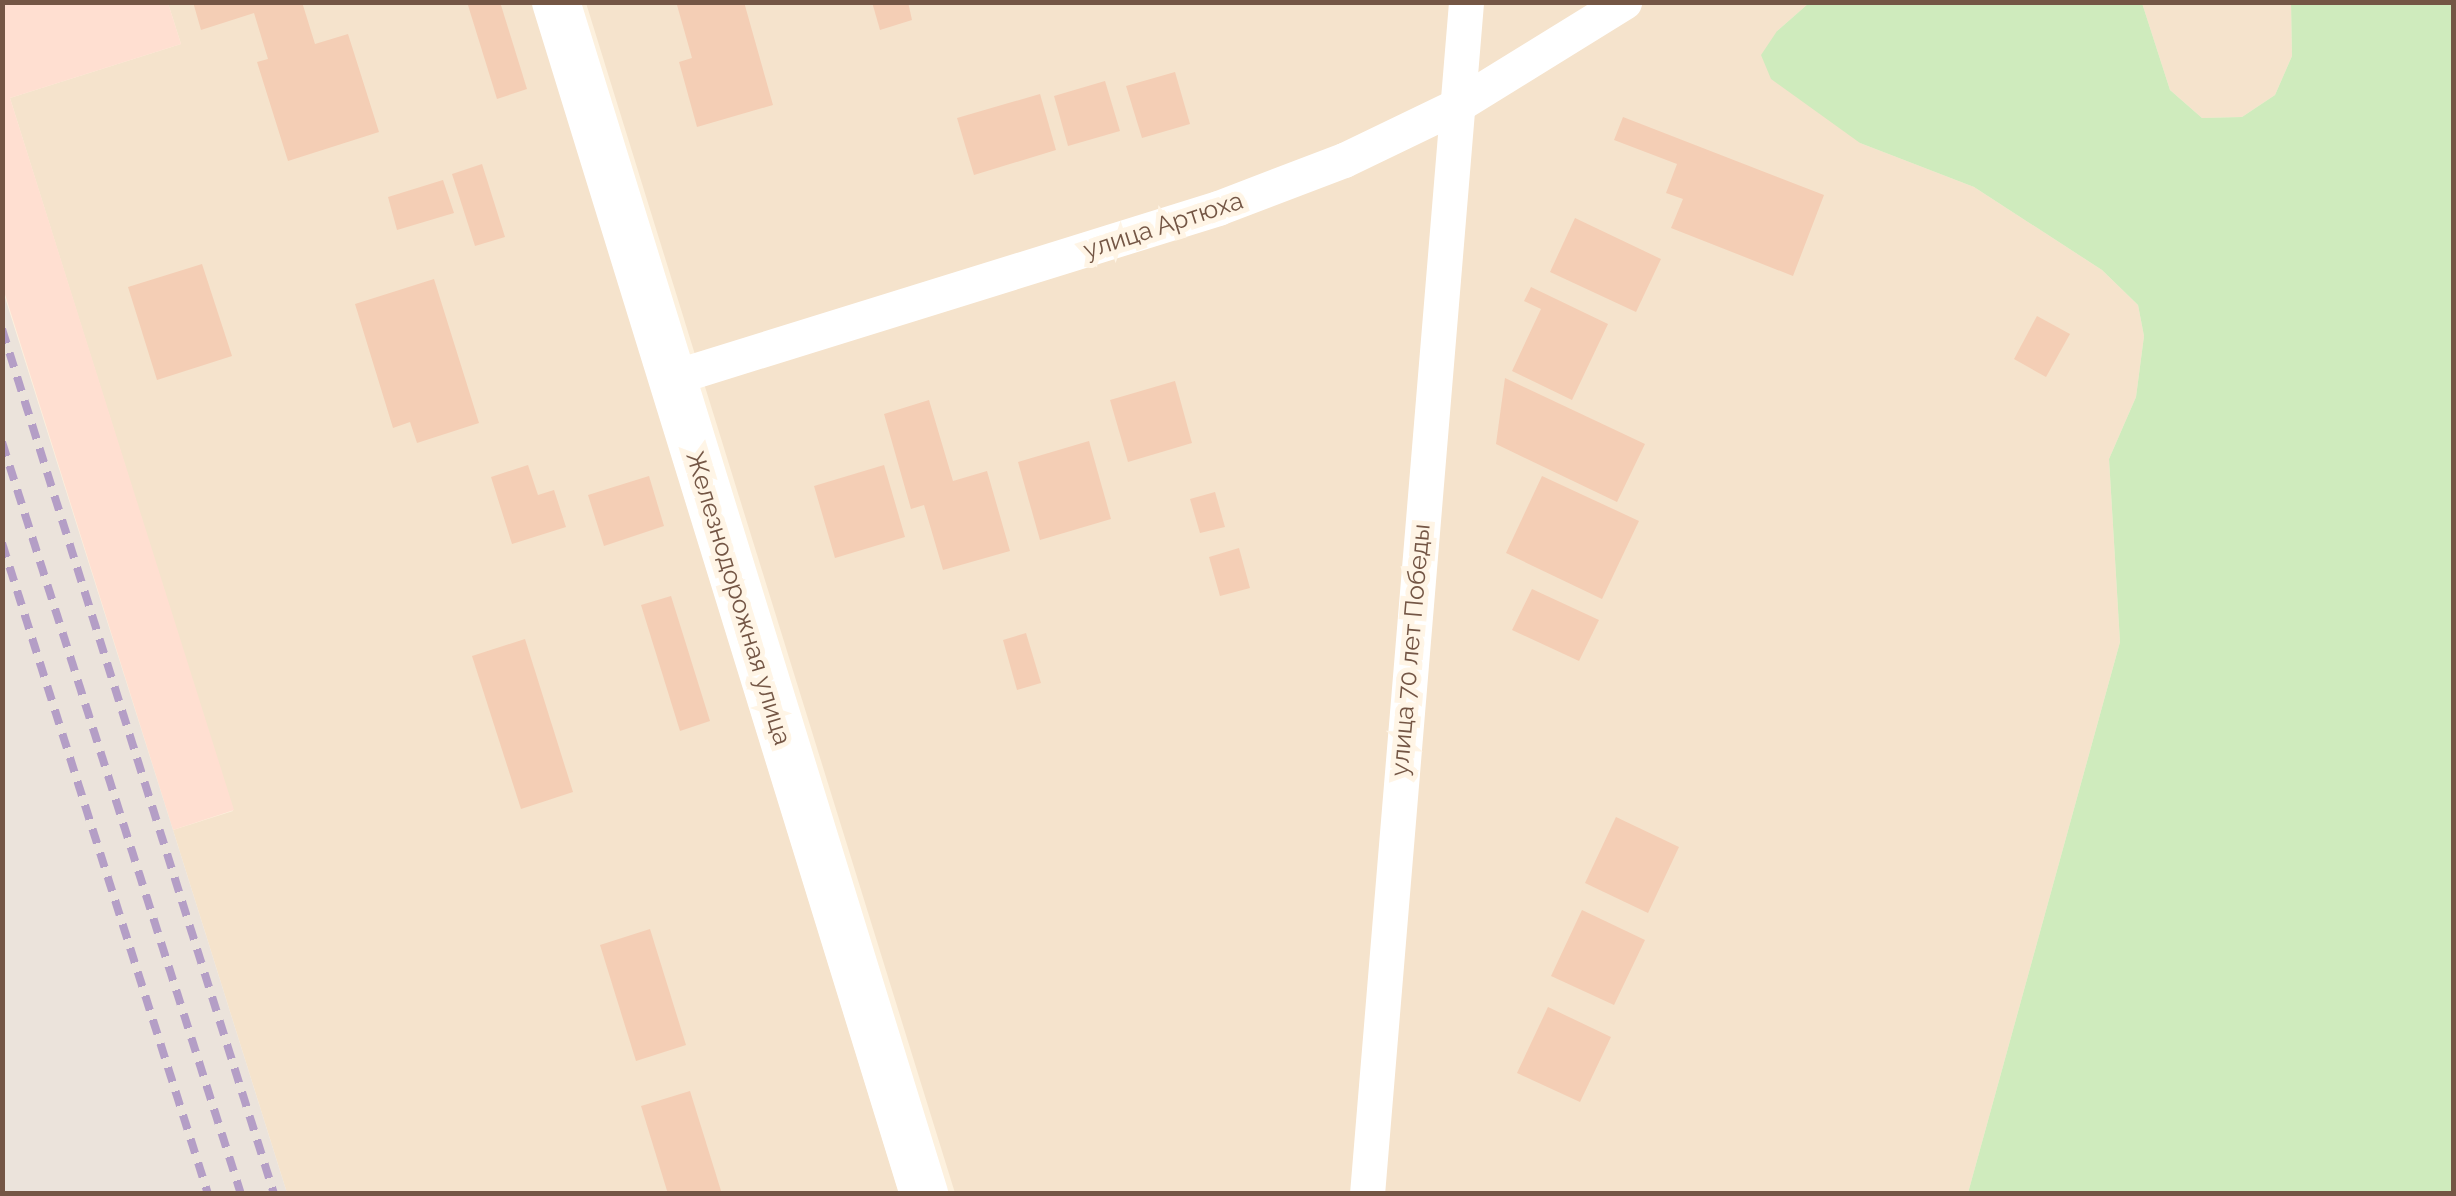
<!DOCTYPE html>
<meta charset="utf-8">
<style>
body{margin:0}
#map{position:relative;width:2456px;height:1196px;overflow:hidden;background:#fdf1de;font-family:Raleway,sans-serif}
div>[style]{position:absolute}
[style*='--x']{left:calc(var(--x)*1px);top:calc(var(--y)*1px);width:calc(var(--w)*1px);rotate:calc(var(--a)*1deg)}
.residential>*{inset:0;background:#f5e3cc}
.commercial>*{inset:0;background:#ffdfd1}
.industrial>*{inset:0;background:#ebe3db}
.green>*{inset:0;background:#cfebbd}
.building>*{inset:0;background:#f4ceb5}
.minor>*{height:35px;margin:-17.5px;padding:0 17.5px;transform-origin:17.5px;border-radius:17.5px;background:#fff}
.secondary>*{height:48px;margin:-24px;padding:0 24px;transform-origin:24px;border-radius:24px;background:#fff}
.rail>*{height:8px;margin-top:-4px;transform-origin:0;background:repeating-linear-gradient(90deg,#b49ec6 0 15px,transparent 0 25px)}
span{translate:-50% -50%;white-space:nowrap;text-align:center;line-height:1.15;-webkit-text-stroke:10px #fff5e6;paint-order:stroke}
.street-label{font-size:25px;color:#745645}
.frame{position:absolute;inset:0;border:5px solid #745645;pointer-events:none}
</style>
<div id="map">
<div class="residential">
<div style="clip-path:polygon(168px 3px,532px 3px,899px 1193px,287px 1193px,173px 830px,233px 811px,10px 98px,181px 44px)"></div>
<div style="clip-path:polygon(586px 3px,1809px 3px,1777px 31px,1860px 143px,1974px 187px,2102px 270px,2138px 305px,2144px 336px,2136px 397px,2109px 459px,2120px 642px,1968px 1193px,955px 1193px)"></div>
<div style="clip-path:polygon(2142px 3px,2291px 3px,2292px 56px,2275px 95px,2242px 117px,2202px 118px,2170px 90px)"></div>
</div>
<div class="commercial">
<div style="clip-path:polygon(2px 3px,168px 3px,181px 44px,10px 98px,234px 810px,173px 830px,3px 288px)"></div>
</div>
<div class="industrial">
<div style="clip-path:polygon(2px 288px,173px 830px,287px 1193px,3px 1193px)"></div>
</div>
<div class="green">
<div style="clip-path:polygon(1809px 3px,2142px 3px,2170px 90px,2202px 118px,2242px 117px,2275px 95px,2292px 56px,2291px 3px,2453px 3px,2453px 1193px,1968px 1193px,2120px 642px,2109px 459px,2136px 397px,2144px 336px,2138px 305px,2102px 270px,1974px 187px,1860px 143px,1771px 79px,1761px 55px,1777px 31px)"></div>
</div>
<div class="building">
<div style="clip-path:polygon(193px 2px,302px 2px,315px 44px,348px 34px,379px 132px,288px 161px,257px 62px,268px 59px,254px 13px,201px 30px)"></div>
<div style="clip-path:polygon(467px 2px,500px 2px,527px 89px,497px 99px)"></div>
<div style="clip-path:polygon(686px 2px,744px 2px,773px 105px,697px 127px,679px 62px,692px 58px,677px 5px)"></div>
<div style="clip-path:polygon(872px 2px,908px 2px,912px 20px,880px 30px)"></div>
<div style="clip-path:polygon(1175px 72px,1190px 124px,1142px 138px,1126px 86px)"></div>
<div style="clip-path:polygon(1105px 81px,1120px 131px,1068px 146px,1054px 96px)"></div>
<div style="clip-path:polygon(1040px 94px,1056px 150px,974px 175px,957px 118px)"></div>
<div style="clip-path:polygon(1623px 117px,1824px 195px,1793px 276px,1671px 228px,1683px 199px,1666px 193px,1677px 164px,1614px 140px)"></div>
<div style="clip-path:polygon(482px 164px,505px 237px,475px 246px,452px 174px)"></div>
<div style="clip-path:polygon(443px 180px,454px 213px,397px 230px,388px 197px)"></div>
<div style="clip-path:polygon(1575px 218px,1661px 259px,1636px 312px,1550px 272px)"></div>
<div style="clip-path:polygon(202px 264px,232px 356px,157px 380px,128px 287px)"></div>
<div style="clip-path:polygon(434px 279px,479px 423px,417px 443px,410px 422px,393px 428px,355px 304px)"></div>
<div style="clip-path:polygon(1531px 287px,1608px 324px,1572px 400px,1512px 371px,1541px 309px,1524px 301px)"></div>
<div style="clip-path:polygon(2037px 316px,2070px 334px,2046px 377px,2014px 359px)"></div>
<div style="clip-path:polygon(1505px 378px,1645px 444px,1617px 502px,1496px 444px)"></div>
<div style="clip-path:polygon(1175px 381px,1192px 443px,1128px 462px,1110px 400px)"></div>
<div style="clip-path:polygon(929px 400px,953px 481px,987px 471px,1010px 551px,943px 570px,924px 505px,911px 509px,884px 414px)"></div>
<div style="clip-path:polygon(1089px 441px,1111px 519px,1040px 540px,1018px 462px)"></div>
<div style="clip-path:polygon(528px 465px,538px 495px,554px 490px,566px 527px,512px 544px,491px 477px)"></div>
<div style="clip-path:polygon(884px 465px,905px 537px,835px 558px,814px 486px)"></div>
<div style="clip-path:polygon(649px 476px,664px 526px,604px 546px,588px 495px)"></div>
<div style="clip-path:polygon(1542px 476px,1639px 521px,1602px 599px,1506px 553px)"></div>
<div style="clip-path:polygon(1215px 492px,1225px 527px,1200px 533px,1190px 499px)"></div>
<div style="clip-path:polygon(1239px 548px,1250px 588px,1220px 596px,1209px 557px)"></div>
<div style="clip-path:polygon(1532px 589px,1599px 620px,1579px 661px,1512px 630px)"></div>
<div style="clip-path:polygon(671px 596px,710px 721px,680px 731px,641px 605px)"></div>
<div style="clip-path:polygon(1026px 633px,1041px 683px,1017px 690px,1003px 640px)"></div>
<div style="clip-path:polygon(525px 639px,573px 792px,521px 809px,472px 656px)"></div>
<div style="clip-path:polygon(1616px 817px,1679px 847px,1648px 913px,1585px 883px)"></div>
<div style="clip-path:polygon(1582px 910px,1645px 940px,1614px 1005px,1551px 976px)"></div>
<div style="clip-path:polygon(650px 929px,686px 1045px,636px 1061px,600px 945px)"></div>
<div style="clip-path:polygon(1548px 1007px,1611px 1037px,1580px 1102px,1517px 1073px)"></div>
<div style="clip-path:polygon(690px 1091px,722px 1194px,668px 1194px,641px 1106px)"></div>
</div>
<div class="minor">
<div style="--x:671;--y:378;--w:573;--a:-17.26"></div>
<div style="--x:1218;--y:208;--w:135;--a:-20.9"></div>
<div style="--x:1344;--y:160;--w:122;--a:-25.7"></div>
<div style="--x:1454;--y:107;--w:200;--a:-31.7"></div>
<div style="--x:1367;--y:1194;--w:1196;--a:-85.25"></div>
</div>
<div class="secondary">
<div style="--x:556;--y:2;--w:1248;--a:72.84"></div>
</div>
<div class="rail">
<div style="--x:2;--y:329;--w:907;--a:72.54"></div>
<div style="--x:2;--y:442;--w:789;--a:72.37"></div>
<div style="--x:2;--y:543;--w:683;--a:72.44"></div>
</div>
<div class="street-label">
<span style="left:1163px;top:225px;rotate:-18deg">улица Артюха</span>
<span style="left:739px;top:598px;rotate:73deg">Железнодорожная улица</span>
<span style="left:1410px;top:650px;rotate:-85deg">улица 70 лет Победы</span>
</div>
<div class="frame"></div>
</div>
